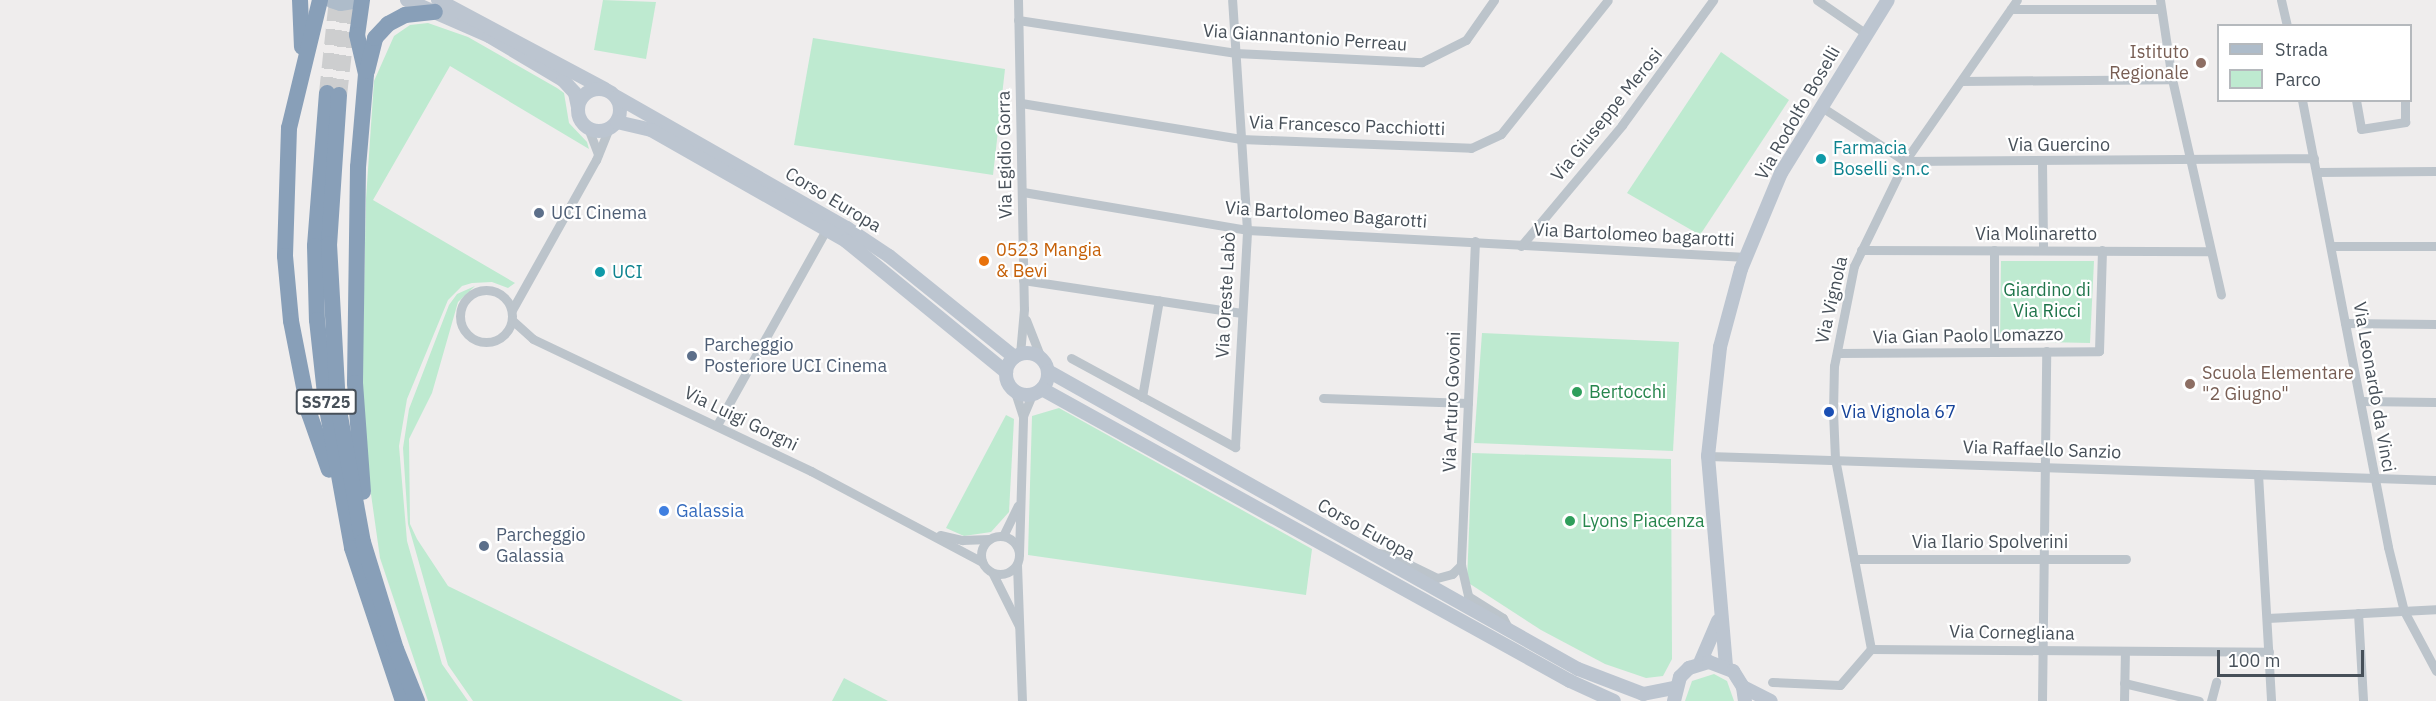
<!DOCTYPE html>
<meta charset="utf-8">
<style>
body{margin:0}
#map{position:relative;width:2436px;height:701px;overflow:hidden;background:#efeded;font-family:"IBM Plex Sans",sans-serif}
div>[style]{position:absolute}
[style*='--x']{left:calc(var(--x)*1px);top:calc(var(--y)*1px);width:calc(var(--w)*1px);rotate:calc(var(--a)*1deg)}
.green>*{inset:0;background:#beead0}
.highway-tunnel>*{height:16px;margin-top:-8px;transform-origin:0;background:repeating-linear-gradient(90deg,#cdcecf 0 16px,transparent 0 24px)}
.street>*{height:9px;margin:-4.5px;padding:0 4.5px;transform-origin:4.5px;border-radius:4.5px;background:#bcc4cb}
.street>.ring{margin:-4.5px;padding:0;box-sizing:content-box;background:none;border:9px solid #bcc4cb;border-radius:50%}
.secondary>*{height:14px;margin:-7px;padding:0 7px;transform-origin:7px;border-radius:7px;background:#bcc5d0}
.secondary>.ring{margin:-7px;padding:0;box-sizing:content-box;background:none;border:14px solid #bcc5d0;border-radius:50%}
.primary>*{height:15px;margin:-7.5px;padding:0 7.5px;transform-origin:7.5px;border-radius:7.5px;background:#aebcca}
.highway>*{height:16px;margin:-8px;padding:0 8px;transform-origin:8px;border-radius:8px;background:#889fb8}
.dots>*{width:16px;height:16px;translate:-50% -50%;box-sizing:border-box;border:3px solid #fff;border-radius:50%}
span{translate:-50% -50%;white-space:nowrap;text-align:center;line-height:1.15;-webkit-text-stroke:4.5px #fff;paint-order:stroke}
.shield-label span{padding:2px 4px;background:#fff;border:2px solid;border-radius:4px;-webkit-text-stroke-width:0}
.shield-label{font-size:16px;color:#475059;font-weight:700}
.street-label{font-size:18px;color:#475059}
.education-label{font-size:18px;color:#785e54}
.right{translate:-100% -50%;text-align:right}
.left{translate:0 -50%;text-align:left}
.culture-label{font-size:18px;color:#0d838f}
.service-label{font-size:18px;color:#4e5e75}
.food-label{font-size:18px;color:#c56008}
.park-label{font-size:18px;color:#1e744a}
.leisure-label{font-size:18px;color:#27864d}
.transit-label{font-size:18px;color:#164399}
.shop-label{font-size:18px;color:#366cbe}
.legend{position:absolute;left:2217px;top:24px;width:195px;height:78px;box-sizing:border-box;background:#fff;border:2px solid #b5b9bd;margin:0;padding:8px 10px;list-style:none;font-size:18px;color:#475059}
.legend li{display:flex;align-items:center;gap:12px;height:30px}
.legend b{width:30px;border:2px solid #b5b9bd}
.scale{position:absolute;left:2217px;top:650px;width:147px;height:27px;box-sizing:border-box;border:3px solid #475059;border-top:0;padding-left:8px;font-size:18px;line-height:21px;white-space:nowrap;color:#475059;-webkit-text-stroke:4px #fff;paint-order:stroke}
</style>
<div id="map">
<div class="green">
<div style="clip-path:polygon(603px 0,656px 2px,646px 59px,594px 50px)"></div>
<div style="clip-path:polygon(428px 23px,468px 37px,557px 88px,564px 93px,569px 123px,587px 142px,589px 149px,450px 66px,373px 200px,515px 283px,508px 288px,492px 282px,472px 283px,462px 286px,448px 300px,407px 399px,399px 446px,407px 541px,442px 664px,468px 701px,428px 701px,380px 558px,361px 423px,366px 199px,374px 81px,394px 36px,410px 25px)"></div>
<div style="clip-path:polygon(813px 38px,1005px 69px,993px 175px,794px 145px)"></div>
<div style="clip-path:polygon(1721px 52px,1789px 100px,1700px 235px,1627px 193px)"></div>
<div style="clip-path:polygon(2001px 261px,2094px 261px,2090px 343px,2000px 341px)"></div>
<div style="clip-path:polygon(475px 286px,458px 302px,432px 393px,409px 439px,410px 524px,417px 539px,448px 586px,683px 701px,473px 701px,448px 665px,408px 524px,403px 448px,409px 409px,449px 305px,457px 294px)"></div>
<div style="clip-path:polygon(1482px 333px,1679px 342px,1673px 451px,1474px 443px)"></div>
<div style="clip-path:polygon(1059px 408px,1312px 549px,1306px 595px,1028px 555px,1032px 416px)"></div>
<div style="clip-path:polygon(1006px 415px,1014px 419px,1009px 512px,991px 532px,964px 536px,946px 528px)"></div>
<div style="clip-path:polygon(1472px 453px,1671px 459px,1672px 659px,1663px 676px,1646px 678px,1605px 664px,1541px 630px,1467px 582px)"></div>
<div style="clip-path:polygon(1714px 674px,1727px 681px,1734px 701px,1685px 701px,1692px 681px)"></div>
<div style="clip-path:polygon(844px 678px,888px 701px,832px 701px)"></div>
</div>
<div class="highway-tunnel">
<div style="--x:327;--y:93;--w:94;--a:-83.9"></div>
<div style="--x:339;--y:95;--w:96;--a:-83.4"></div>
</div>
<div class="street">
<div style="--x:1018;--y:0;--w:309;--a:88.9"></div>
<div style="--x:1024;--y:309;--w:45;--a:95.1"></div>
<div style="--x:1817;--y:0;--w:58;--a:34.5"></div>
<div style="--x:2160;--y:0;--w:80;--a:81.4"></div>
<div style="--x:2172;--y:79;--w:221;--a:77.2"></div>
<div style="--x:2281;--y:0;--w:27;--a:77"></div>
<div style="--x:2011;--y:9;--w:150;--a:0"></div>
<div style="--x:1018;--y:20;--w:219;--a:8.6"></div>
<div style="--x:1235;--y:53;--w:187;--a:2.8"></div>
<div style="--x:1422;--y:62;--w:49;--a:-26.6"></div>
<div style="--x:1466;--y:40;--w:49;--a:-55"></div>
<div style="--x:1961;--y:81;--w:211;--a:-0.5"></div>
<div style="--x:2302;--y:100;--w:455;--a:79.1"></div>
<div style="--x:2388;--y:547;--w:66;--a:76"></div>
<div style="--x:2404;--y:611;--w:68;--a:61.9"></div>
<div style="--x:2356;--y:100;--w:29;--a:80"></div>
<div style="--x:2361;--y:129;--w:45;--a:-9"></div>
<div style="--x:2405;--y:122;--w:22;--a:-90"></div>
<div style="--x:1021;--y:103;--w:223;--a:9.3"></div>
<div style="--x:1241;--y:139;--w:230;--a:2.2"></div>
<div style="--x:1471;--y:148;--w:33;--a:-25"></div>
<div style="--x:1501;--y:134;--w:171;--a:-51.4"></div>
<div style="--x:1820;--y:106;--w:101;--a:32.9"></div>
<div style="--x:1905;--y:161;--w:409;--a:-0.4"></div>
<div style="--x:588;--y:128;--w:28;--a:69"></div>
<div style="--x:2042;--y:162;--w:88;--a:89.3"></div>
<div style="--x:2317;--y:172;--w:119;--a:-0.5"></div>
<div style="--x:1023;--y:192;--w:227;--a:9.6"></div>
<div style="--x:1247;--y:230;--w:500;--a:3.1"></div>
<div style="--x:1475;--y:241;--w:324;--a:92.5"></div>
<div style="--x:1461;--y:565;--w:32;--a:77"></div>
<div style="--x:1468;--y:596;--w:41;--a:32.2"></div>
<div style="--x:1503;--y:618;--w:15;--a:62"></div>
<div style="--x:1521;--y:246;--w:158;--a:-50.1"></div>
<div style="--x:1622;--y:125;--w:155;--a:-53.9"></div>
<div style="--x:2331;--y:246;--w:105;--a:0"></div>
<div style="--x:1861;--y:250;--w:349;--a:0.2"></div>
<div style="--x:1023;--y:280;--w:221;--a:8.6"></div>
<div class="ring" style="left:460px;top:290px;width:43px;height:43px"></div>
<div style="--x:512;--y:310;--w:172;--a:-60.8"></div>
<div style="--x:596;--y:160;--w:32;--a:-68"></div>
<div style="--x:512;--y:320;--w:28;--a:42"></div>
<div style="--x:533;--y:339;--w:308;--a:25.4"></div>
<div style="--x:811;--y:471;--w:194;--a:28"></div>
<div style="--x:1026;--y:320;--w:41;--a:68.5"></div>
<div style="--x:2345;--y:323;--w:91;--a:0.6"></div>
<div style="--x:1994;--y:351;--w:101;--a:-90"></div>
<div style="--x:1837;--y:353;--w:262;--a:-0.4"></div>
<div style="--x:2099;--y:351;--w:101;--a:-88.3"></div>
<div style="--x:1071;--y:358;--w:187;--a:28.5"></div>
<div style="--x:1235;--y:447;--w:217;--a:-86.8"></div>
<div style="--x:1247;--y:230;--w:230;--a:-93.7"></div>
<div style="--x:1015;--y:392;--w:25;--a:72"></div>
<div style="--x:1023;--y:416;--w:23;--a:-67"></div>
<div style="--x:1142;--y:397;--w:98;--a:-80.1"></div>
<div style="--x:1323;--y:398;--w:145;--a:2"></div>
<div style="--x:2361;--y:401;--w:75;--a:0.8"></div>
<div style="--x:717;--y:425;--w:223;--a:-60.8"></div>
<div style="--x:1708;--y:456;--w:728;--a:1.89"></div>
<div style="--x:2258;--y:474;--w:227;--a:86.7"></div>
<div style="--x:940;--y:535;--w:23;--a:13"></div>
<div style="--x:962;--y:540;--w:27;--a:-2"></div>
<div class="ring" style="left:981px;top:536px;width:29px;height:29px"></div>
<div style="--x:1003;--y:536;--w:34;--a:-64"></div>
<div style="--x:1378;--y:553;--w:12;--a:9"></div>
<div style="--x:1390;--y:555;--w:52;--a:26.1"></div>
<div style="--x:1437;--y:578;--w:16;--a:-15"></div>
<div style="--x:1452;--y:574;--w:13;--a:-45"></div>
<div style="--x:1019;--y:554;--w:138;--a:-88.3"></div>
<div style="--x:1854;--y:559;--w:272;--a:0"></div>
<div style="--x:1017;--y:565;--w:136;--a:87.9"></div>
<div style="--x:993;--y:574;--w:58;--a:63.4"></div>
<div style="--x:2358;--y:613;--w:88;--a:86.7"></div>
<div style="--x:2267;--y:618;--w:169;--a:-3"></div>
<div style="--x:1871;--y:649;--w:193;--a:-100.7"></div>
<div style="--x:1835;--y:459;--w:47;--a:-92.4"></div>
<div style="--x:1833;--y:412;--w:46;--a:-88.8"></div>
<div style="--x:1834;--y:366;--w:102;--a:-78.7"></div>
<div style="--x:1854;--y:266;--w:117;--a:-64.1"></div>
<div style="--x:1905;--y:161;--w:196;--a:-55.2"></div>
<div style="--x:1772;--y:682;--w:68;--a:2.5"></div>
<div style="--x:1840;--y:685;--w:48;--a:-49.3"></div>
<div style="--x:1871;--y:649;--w:398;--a:0.4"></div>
<div style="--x:2124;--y:683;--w:77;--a:13.5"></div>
<div style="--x:2042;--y:701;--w:350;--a:-89.3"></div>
<div style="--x:2124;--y:701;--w:50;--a:-88.9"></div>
<div style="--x:2211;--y:701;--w:20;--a:-75"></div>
</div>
<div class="secondary">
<div style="--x:407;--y:0;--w:90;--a:23.7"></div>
<div style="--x:489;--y:36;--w:86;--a:30.7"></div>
<div style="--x:563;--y:80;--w:18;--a:47"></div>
<div style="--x:575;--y:93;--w:14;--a:78"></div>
<div style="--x:438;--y:0;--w:189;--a:28.1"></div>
<div class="ring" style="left:578px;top:89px;width:28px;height:28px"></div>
<div style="--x:617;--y:97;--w:265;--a:29.7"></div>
<div style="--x:847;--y:228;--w:50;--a:33.7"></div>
<div style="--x:889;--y:256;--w:161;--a:38.9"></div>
<div style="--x:617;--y:122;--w:35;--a:13"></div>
<div style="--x:651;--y:130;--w:224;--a:29.6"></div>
<div style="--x:846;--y:241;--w:207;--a:39.3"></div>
<div class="ring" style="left:1006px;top:353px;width:28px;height:28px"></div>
<div style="--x:1048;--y:371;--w:608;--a:29.35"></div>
<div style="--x:1578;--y:669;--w:70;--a:21"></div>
<div style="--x:1643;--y:694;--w:33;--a:-11"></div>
<div style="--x:1042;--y:389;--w:603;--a:28.94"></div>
<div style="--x:1570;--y:681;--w:48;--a:24.4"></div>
<div style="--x:1700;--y:663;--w:46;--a:-66.8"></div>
<div style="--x:1726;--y:666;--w:211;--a:-94.9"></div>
<div style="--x:1708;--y:456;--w:110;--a:-83.7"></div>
<div style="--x:1720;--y:347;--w:81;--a:-74.9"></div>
<div style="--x:1741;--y:269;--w:104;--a:-67.4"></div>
<div style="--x:1781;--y:173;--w:203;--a:-58.3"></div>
<div style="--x:1743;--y:687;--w:31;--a:27"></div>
<div style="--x:1674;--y:701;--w:25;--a:-76"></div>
<div style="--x:1680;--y:677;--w:13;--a:-45"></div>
<div style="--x:1689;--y:668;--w:21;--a:-17"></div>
<div style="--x:1709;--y:662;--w:26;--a:21"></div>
<div style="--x:1733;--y:671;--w:19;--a:58"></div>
<div style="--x:1743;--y:687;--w:14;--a:82"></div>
</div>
<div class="primary">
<div style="--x:331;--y:0;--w:9;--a:18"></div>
<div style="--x:340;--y:3;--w:20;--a:-9"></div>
</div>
<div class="highway">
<div style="--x:300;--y:0;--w:47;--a:87.6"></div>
<div style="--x:320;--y:0;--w:132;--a:103.6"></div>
<div style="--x:289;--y:128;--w:128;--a:91.8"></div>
<div style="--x:285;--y:256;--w:65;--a:84.7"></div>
<div style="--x:291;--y:321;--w:94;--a:78.9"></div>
<div style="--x:309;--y:413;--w:60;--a:70.7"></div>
<div style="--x:362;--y:0;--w:35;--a:98"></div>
<div style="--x:357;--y:35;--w:40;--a:77"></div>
<div style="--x:366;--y:74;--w:93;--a:94.9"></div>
<div style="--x:358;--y:167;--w:216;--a:90.8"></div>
<div style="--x:355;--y:383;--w:109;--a:85.8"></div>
<div style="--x:367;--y:71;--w:34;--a:-76"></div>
<div style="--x:375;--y:38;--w:19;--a:-47"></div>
<div style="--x:388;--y:24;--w:19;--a:-28"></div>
<div style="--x:405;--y:15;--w:30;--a:-6"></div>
<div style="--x:327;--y:93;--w:153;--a:94.5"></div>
<div style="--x:315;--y:246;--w:74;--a:88.5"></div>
<div style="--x:317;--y:320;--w:83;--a:83.8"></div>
<div style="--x:326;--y:403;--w:147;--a:79.8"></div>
<div style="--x:352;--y:548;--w:161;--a:71.6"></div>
<div style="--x:339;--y:95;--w:149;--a:93.8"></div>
<div style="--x:329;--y:244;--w:161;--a:86.8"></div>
<div style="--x:338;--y:405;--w:139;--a:79.7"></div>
<div style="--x:363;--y:542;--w:112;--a:72.9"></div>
<div style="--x:396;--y:649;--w:56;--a:68"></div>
</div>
<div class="dots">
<div style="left:2201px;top:63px;background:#8d6e63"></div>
<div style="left:1821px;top:159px;background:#0f9aa8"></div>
<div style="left:539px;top:213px;background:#5c6f8a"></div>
<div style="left:984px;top:261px;background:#e8710a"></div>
<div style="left:600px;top:272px;background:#0f9aa8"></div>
<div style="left:692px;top:356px;background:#5c6f8a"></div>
<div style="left:2190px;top:384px;background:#8d6e63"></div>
<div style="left:1577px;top:392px;background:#2e9e5b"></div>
<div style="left:1829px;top:412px;background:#1a4fb4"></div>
<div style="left:664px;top:511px;background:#3f7fe0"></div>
<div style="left:1570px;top:521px;background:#2e9e5b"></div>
<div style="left:484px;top:546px;background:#5c6f8a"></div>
</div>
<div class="shield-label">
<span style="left:326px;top:402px">SS725</span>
</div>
<div class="street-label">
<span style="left:1305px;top:38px;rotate:4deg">Via Giannantonio Perreau</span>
<span style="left:1798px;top:113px;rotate:-60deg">Via Rodolfo Boselli</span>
<span style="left:1607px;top:115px;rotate:-51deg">Via Giuseppe Merosi</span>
<span style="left:1347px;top:126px;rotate:2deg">Via Francesco Pacchiotti</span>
<span style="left:2059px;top:145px">Via Guercino</span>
<span style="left:1005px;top:155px;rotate:-91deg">Via Egidio Gorra</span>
<span style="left:833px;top:200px;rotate:31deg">Corso Europa</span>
<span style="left:1326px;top:215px;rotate:4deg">Via Bartolomeo Bagarotti</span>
<span style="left:2036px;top:234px">Via Molinaretto</span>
<span style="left:1634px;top:235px;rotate:3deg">Via Bartolomeo bagarotti</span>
<span style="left:1226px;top:295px;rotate:-87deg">Via Oreste Labò</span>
<span style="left:1832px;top:300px;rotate:-77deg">Via Vignola</span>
<span style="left:1968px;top:336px;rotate:-1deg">Via Gian Paolo Lomazzo</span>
<span style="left:2374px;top:387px;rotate:80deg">Via Leonardo da Vinci</span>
<span style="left:1452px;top:402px;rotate:-88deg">Via Arturo Govoni</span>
<span style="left:741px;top:419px;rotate:26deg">Via Luigi Gorgni</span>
<span style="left:2042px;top:450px;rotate:2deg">Via Raffaello Sanzio</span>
<span style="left:1366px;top:530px;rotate:29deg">Corso Europa</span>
<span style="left:1990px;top:542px">Via Ilario Spolverini</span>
<span style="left:2012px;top:633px;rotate:1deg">Via Cornegliana</span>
</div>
<div class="education-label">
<span class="right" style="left:2189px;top:63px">Istituto<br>Regionale</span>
<span class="left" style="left:2202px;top:384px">Scuola Elementare<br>"2 Giugno"</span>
</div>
<div class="culture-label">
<span class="left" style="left:1833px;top:159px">Farmacia<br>Boselli s.n.c</span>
<span class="left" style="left:612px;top:272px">UCI</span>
</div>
<div class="service-label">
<span class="left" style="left:551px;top:213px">UCI Cinema</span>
<span class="left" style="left:704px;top:356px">Parcheggio<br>Posteriore UCI Cinema</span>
<span class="left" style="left:496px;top:546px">Parcheggio<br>Galassia</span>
</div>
<div class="food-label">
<span class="left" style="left:996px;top:261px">0523 Mangia<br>&amp; Bevi</span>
</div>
<div class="park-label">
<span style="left:2047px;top:301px">Giardino di<br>Via Ricci</span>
</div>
<div class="leisure-label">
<span class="left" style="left:1589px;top:392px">Bertocchi</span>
<span class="left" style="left:1582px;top:521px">Lyons Piacenza</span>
</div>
<div class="transit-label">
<span class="left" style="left:1841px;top:412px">Via Vignola 67</span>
</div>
<div class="shop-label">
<span class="left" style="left:676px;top:511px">Galassia</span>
</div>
<ul class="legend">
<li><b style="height:8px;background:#aebcca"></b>Strada</li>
<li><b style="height:16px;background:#beead0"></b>Parco</li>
</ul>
<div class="scale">100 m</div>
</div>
